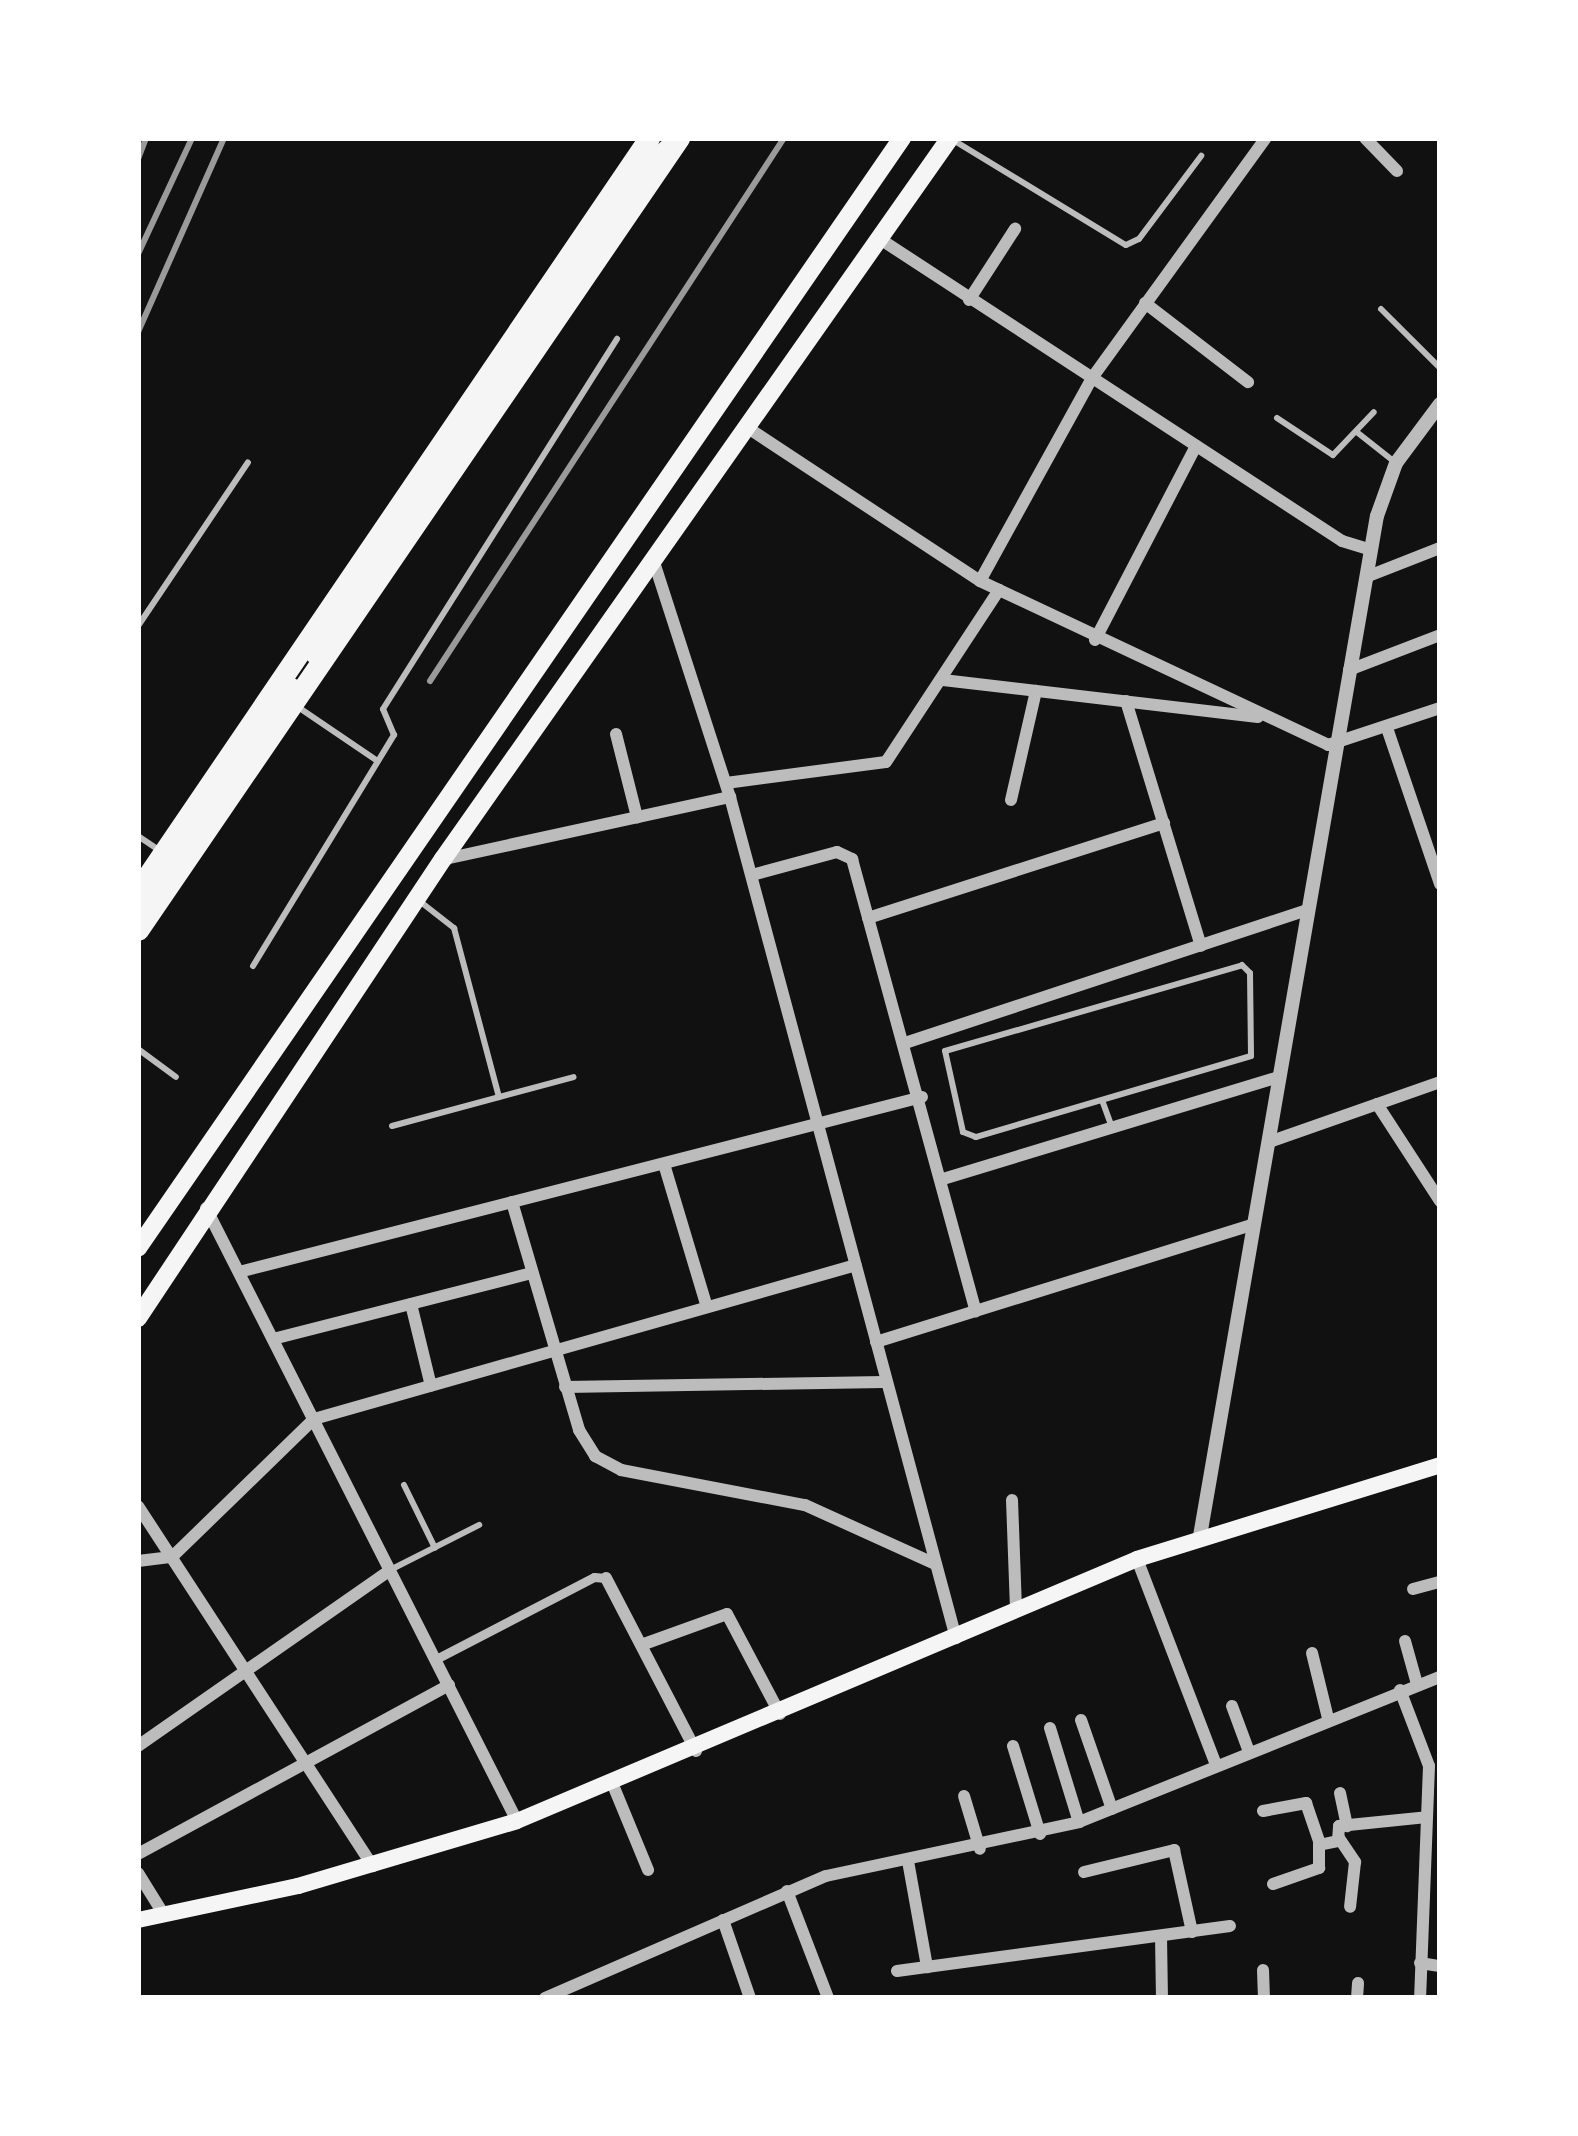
<!DOCTYPE html>
<style>
body{margin:0}
#map{position:relative;width:1578px;height:2136px;overflow:hidden;background:#111;font-family:Jost,sans-serif}
div>[style]{position:absolute}
[style*='--x']{left:calc(var(--x)*1px);top:calc(var(--y)*1px);width:calc(var(--w)*1px);rotate:calc(var(--a)*1deg)}
.service>*{height:6px;margin:-3px;padding:0 3px;transform-origin:3px;border-radius:3px;background:#bcbcbc}
.pedestrian>*{height:9px;margin:-4.5px;padding:0 4.5px;transform-origin:4.5px;border-radius:4.5px;background:#bcbcbc}
.minor>*{height:12px;margin:-6px;padding:0 6px;transform-origin:6px;border-radius:6px;background:#bcbcbc}
.tertiary>*{height:14px;margin:-7px;padding:0 7px;transform-origin:7px;border-radius:7px;background:#bcbcbc}
.secondary>*{height:16px;margin:-8px;padding:0 8px;transform-origin:8px;border-radius:8px;background:#f5f5f5}
.primary>*{height:18px;margin:-9px;padding:0 9px;transform-origin:9px;border-radius:9px;background:#f5f5f5}
.motorway>*{height:21px;margin:-10.5px;padding:0 10.5px;transform-origin:10.5px;border-radius:10.5px;background:#f5f5f5}
.rail>*{height:6px;margin:-3px;padding:0 3px;transform-origin:3px;border-radius:3px;background:#9a9a9a}
span{translate:-50% -50%;white-space:nowrap;text-align:center;line-height:1.15;-webkit-text-stroke:9px #fff;paint-order:stroke}
.frame{position:absolute;inset:0;border:141px solid #fff;pointer-events:none}
</style>
<div id="map">
<div class="service">
<div style="--x:953;--y:140;--w:202;--a:31.3"></div>
<div style="--x:1126;--y:245;--w:14;--a:-25"></div>
<div style="--x:1139;--y:239;--w:104;--a:-53.2"></div>
<div style="--x:1381;--y:309;--w:83;--a:45"></div>
<div style="--x:1277;--y:418;--w:67;--a:33.5"></div>
<div style="--x:1333;--y:455;--w:59;--a:-46.4"></div>
<div style="--x:1358;--y:433;--w:48;--a:38.3"></div>
<div style="--x:138;--y:626;--w:197;--a:-56.1"></div>
<div style="--x:295;--y:705;--w:98;--a:34.2"></div>
<div style="--x:138;--y:836;--w:27;--a:34"></div>
<div style="--x:422;--y:903;--w:41;--a:38"></div>
<div style="--x:454;--y:928;--w:175;--a:75.1"></div>
<div style="--x:1242;--y:965;--w:11;--a:45"></div>
<div style="--x:1250;--y:973;--w:83;--a:89.3"></div>
<div style="--x:1251;--y:1056;--w:287;--a:163.6"></div>
<div style="--x:976;--y:1137;--w:14;--a:-159"></div>
<div style="--x:963;--y:1132;--w:83;--a:-102.5"></div>
<div style="--x:945;--y:1051;--w:309;--a:-16.1"></div>
<div style="--x:253;--y:966;--w:271;--a:-58.6"></div>
<div style="--x:394;--y:735;--w:28;--a:-113"></div>
<div style="--x:383;--y:709;--w:438;--a:-57.7"></div>
<div style="--x:138;--y:1049;--w:47;--a:36.4"></div>
<div style="--x:1102;--y:1100;--w:27;--a:70"></div>
<div style="--x:392;--y:1126;--w:188;--a:-15.1"></div>
<div style="--x:404;--y:1485;--w:70;--a:63.8"></div>
<div style="--x:390;--y:1570;--w:100;--a:-26.8"></div>
</div>
<div class="pedestrian">
<div style="--x:436;--y:1659;--w:178;--a:-27.4"></div>
<div style="--x:594;--y:1577;--w:12;--a:5"></div>
</div>
<div class="minor">
<div style="--x:1365;--y:138;--w:46;--a:45.9"></div>
<div style="--x:880;--y:239;--w:552;--a:33.17"></div>
<div style="--x:1342;--y:541;--w:30;--a:17"></div>
<div style="--x:969;--y:300;--w:85;--a:-57.1"></div>
<div style="--x:1145;--y:303;--w:130;--a:37.5"></div>
<div style="--x:748;--y:428;--w:278;--a:33.4"></div>
<div style="--x:980;--y:581;--w:385;--a:25.2"></div>
<div style="--x:1328;--y:745;--w:118;--a:-18.3"></div>
<div style="--x:653;--y:559;--w:250;--a:72.1"></div>
<div style="--x:730;--y:797;--w:871;--a:74.96"></div>
<div style="--x:1366;--y:577;--w:79;--a:-21.4"></div>
<div style="--x:980;--y:581;--w:232;--a:-61.1"></div>
<div style="--x:1092;--y:378;--w:296;--a:-54.1"></div>
<div style="--x:1095;--y:640;--w:219;--a:-62.5"></div>
<div style="--x:1349;--y:670;--w:97;--a:-21"></div>
<div style="--x:943;--y:680;--w:317;--a:6.7"></div>
<div style="--x:1126;--y:701;--w:256;--a:73"></div>
<div style="--x:1387;--y:728;--w:165;--a:71.2"></div>
<div style="--x:616;--y:734;--w:86;--a:75.8"></div>
<div style="--x:726;--y:783;--w:161;--a:-7.5"></div>
<div style="--x:886;--y:762;--w:206;--a:-56.7"></div>
<div style="--x:1011;--y:800;--w:112;--a:-77.1"></div>
<div style="--x:445;--y:859;--w:292;--a:-12.3"></div>
<div style="--x:752;--y:875;--w:88;--a:-15.1"></div>
<div style="--x:837;--y:852;--w:17;--a:25"></div>
<div style="--x:852;--y:859;--w:469;--a:74.7"></div>
<div style="--x:868;--y:918;--w:311;--a:-17.8"></div>
<div style="--x:908;--y:1042;--w:420;--a:-18.3"></div>
<div style="--x:1377;--y:1104;--w:116;--a:57"></div>
<div style="--x:1269;--y:1142;--w:181;--a:-19.3"></div>
<div style="--x:664;--y:1164;--w:149;--a:73.3"></div>
<div style="--x:943;--y:1179;--w:350;--a:-16.9"></div>
<div style="--x:512;--y:1202;--w:238;--a:73.6"></div>
<div style="--x:579;--y:1430;--w:31;--a:58"></div>
<div style="--x:595;--y:1456;--w:30;--a:28"></div>
<div style="--x:621;--y:1470;--w:187;--a:10.8"></div>
<div style="--x:805;--y:1505;--w:143;--a:24.4"></div>
<div style="--x:206;--y:1208;--w:687;--a:63.1"></div>
<div style="--x:239;--y:1272;--w:705;--a:-14.37"></div>
<div style="--x:411;--y:1304;--w:84;--a:76.3"></div>
<div style="--x:273;--y:1339;--w:267;--a:-14.3"></div>
<div style="--x:876;--y:1342;--w:394;--a:-17.3"></div>
<div style="--x:565;--y:1387;--w:319;--a:-0.9"></div>
<div style="--x:1012;--y:1500;--w:110;--a:87.9"></div>
<div style="--x:138;--y:1506;--w:430;--a:56.9"></div>
<div style="--x:1137;--y:1559;--w:221;--a:69"></div>
<div style="--x:138;--y:1561;--w:34;--a:-7"></div>
<div style="--x:172;--y:1557;--w:198;--a:-44.2"></div>
<div style="--x:314;--y:1419;--w:563;--a:-15.86"></div>
<div style="--x:606;--y:1578;--w:195;--a:62.5"></div>
<div style="--x:1413;--y:1589;--w:28;--a:-15"></div>
<div style="--x:1405;--y:1641;--w:45;--a:74.4"></div>
<div style="--x:644;--y:1644;--w:88;--a:-19.9"></div>
<div style="--x:727;--y:1614;--w:113;--a:62.1"></div>
<div style="--x:1312;--y:1653;--w:67;--a:76.2"></div>
<div style="--x:1400;--y:1690;--w:81;--a:69.1"></div>
<div style="--x:1429;--y:1766;--w:232;--a:92.2"></div>
<div style="--x:1232;--y:1706;--w:49;--a:69.7"></div>
<div style="--x:1081;--y:1720;--w:94;--a:70.8"></div>
<div style="--x:1050;--y:1728;--w:98;--a:72.9"></div>
<div style="--x:138;--y:1746;--w:307;--a:-34.9"></div>
<div style="--x:1013;--y:1746;--w:92;--a:72.9"></div>
<div style="--x:613;--y:1785;--w:92;--a:67.6"></div>
<div style="--x:1340;--y:1793;--w:34;--a:78"></div>
<div style="--x:964;--y:1796;--w:55;--a:73.2"></div>
<div style="--x:1263;--y:1811;--w:44;--a:-10.5"></div>
<div style="--x:1306;--y:1803;--w:43;--a:71.1"></div>
<div style="--x:1339;--y:1838;--w:29;--a:56"></div>
<div style="--x:1355;--y:1862;--w:45;--a:96.3"></div>
<div style="--x:138;--y:1854;--w:354;--a:-28.5"></div>
<div style="--x:908;--y:1861;--w:108;--a:79.8"></div>
<div style="--x:1084;--y:1872;--w:93;--a:-13.7"></div>
<div style="--x:1174;--y:1850;--w:84;--a:77.6"></div>
<div style="--x:138;--y:1873;--w:49;--a:58.2"></div>
<div style="--x:1273;--y:1884;--w:49;--a:-19.2"></div>
<div style="--x:1319;--y:1868;--w:23;--a:-90"></div>
<div style="--x:1319;--y:1845;--w:19;--a:-12"></div>
<div style="--x:1338;--y:1841;--w:15;--a:-86"></div>
<div style="--x:1339;--y:1826;--w:88;--a:-5.8"></div>
<div style="--x:787;--y:1891;--w:115;--a:69"></div>
<div style="--x:723;--y:1920;--w:83;--a:70.9"></div>
<div style="--x:1161;--y:1936;--w:62;--a:89.1"></div>
<div style="--x:1420;--y:1963;--w:20;--a:9"></div>
<div style="--x:1263;--y:1970;--w:28;--a:88"></div>
<div style="--x:897;--y:1971;--w:336;--a:-7.7"></div>
<div style="--x:545;--y:1998;--w:306;--a:-23.5"></div>
<div style="--x:826;--y:1876;--w:259;--a:-12"></div>
<div style="--x:1079;--y:1822;--w:389;--a:-21.9"></div>
<div style="--x:1357;--y:1998;--w:15;--a:-86"></div>
</div>
<div class="tertiary">
<div style="--x:1200;--y:1536;--w:1035;--a:-80.16"></div>
<div style="--x:1377;--y:516;--w:56;--a:-70.3"></div>
<div style="--x:1396;--y:463;--w:74;--a:-53.3"></div>
</div>
<div class="secondary">
<div style="--x:313;--y:655;--w:592;--a:-55.75"></div>
<div style="--x:646;--y:166;--w:31;--a:-42"></div>
<div style="--x:138;--y:909;--w:271;--a:-55.4"></div>
<div style="--x:138;--y:1920;--w:164;--a:-12"></div>
<div style="--x:298;--y:1886;--w:228;--a:-16.5"></div>
<div style="--x:517;--y:1821;--w:673;--a:-22.91"></div>
<div style="--x:1137;--y:1559;--w:317;--a:-17.2"></div>
</div>
<div class="primary">
<div style="--x:138;--y:1248;--w:1348;--a:-55.46"></div>
<div style="--x:138;--y:1318;--w:551;--a:-56.4"></div>
<div style="--x:443;--y:859;--w:881;--a:-54.89"></div>
</div>
<div class="motorway">
<div style="--x:138;--y:890;--w:909;--a:-55.8"></div>
<div style="--x:138;--y:930;--w:959;--a:-55.66"></div>
</div>
<div class="rail">
<div style="--x:138;--y:159;--w:22;--a:-69"></div>
<div style="--x:138;--y:254;--w:128;--a:-65"></div>
<div style="--x:138;--y:332;--w:212;--a:-66.1"></div>
<div style="--x:430;--y:681;--w:648;--a:-56.9"></div>
</div>
<div class="frame"></div>
</div>
